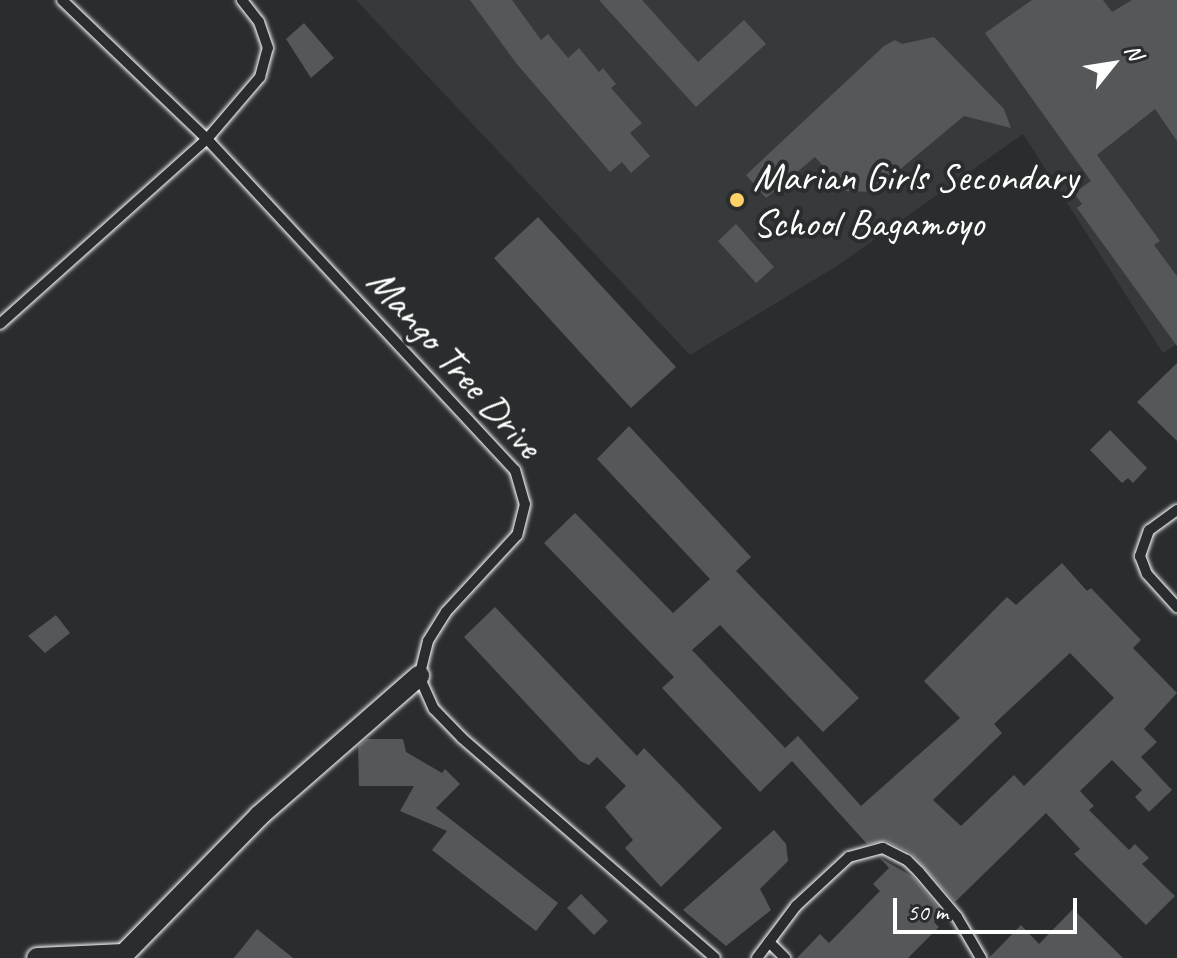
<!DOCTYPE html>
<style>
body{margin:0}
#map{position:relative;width:1177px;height:958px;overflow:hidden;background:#2a2d2e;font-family:Caveat,sans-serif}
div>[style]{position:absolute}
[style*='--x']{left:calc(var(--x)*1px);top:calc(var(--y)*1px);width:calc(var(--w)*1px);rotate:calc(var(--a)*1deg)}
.built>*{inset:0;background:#373a3b}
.building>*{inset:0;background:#555758}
.roads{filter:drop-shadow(0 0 2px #fff) drop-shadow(0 0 2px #fff)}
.service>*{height:10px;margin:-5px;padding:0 5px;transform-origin:5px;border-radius:5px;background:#2a2d2e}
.minor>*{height:20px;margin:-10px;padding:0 10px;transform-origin:10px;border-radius:10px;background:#2a2d2e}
.dots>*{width:22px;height:22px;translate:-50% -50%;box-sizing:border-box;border:4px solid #2a2d2e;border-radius:50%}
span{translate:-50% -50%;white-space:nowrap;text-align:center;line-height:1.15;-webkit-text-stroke:8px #2a2d2e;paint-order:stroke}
.poi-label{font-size:40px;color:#fff}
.left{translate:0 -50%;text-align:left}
.street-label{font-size:40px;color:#fff}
.north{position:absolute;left:1073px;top:24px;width:80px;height:80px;-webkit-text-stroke:6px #2a2d2e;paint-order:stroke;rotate:60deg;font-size:22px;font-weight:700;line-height:32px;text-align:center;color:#fff}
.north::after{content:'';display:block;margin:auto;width:28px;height:36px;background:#fff;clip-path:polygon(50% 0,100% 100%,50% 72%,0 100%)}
.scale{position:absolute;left:893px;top:898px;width:184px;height:36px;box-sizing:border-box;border:4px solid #fff;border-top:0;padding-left:10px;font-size:24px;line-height:28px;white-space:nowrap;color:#fff;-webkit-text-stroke:6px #2a2d2e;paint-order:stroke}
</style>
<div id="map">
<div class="built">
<div style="clip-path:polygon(356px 0,1177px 0,1177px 344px,1163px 353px,1023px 134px,837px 266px,690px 355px)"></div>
</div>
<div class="building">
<div style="clip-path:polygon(470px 0,512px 0,541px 40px,548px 34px,568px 58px,579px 48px,599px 72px,603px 68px,616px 84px,611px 88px,642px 123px,630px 133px,650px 156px,631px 173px,622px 162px,610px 172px,516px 63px)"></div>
<div style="clip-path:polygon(599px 0,642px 0,698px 62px,744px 20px,766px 44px,696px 107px)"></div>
<div style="clip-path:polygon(1032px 0,1103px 0,1112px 12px,1132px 0,1177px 0,1177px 141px,1155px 109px,1097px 155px,1160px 241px,1154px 245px,1177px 276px,1177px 346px,1077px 208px,1082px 204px,1074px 193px,1091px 181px,985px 33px)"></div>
<div style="clip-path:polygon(304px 23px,334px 58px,311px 78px,286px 39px)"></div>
<div style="clip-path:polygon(934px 37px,1004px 109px,1011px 128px,964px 116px,873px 192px,846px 191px,815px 157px,766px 198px,746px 175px,884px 46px,895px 40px,902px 44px)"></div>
<div style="clip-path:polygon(538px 217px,676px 367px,631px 408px,494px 258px)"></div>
<div style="clip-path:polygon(736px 224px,774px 267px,756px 283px,718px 241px)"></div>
<div style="clip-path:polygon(1177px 363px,1177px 441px,1137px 402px)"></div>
<div style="clip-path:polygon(evenodd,629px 426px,751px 557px,736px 571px,859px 698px,823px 732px,720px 625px,692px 650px,785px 748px,798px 736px,861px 806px,960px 718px,924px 681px,1007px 597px,1016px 605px,1062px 563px,1087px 591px,1091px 588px,1141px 640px,1133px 648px,1177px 693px,1144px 729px,1157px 742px,1141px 757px,1172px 790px,1149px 812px,1135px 797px,1142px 790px,1112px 760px,1080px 791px,1094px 806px,1089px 810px,1129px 850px,1135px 844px,1149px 858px,1142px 864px,1175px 896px,1146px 925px,1074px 854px,1080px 849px,1046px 813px,955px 902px,911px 853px,886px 841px,867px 844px,792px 761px,760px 792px,662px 688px,674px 677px,544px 543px,575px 513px,673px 613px,710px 579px,597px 459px,629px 426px,1070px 653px,1114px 698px,1024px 786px,1014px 775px,961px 826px,933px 800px,1002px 733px,994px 724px,1070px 653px)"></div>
<div style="clip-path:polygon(1110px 430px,1147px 468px,1133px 483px,1128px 478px,1122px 483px,1090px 450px)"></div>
<div style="clip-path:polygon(495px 607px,637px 756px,644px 748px,722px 828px,661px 887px,625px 848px,633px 840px,605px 807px,626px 786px,597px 757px,589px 765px,580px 761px,464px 637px)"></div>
<div style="clip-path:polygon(56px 615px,70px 633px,45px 653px,28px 636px)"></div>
<div style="clip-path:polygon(367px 739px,403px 739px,406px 752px,442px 773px,445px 769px,460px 784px,436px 808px,558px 903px,536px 931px,432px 850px,447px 831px,400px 811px,414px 786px,359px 786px,358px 746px)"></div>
<div style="clip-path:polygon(774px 830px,786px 844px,788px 861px,760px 889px,771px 910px,726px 946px,683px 910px)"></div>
<div style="clip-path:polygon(879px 857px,913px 877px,943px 913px,934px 922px,939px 927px,908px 958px,797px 958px,820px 934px,829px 943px,880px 891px,873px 884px,889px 868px)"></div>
<div style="clip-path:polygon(581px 894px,608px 921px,594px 935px,567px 908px)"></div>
<div style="clip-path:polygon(1073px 909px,1123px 958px,989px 958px,1021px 925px,1039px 944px)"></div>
<div style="clip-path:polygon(257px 929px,293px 958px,234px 958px)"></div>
</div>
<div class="roads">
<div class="service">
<div style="--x:62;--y:0;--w:201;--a:43.8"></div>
<div style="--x:207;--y:139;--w:452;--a:47.1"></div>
<div style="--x:515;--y:470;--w:35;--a:74"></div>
<div style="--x:525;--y:504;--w:32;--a:104"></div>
<div style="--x:517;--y:535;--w:105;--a:132.7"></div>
<div style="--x:446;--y:612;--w:34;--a:122"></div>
<div style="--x:428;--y:641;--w:36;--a:104"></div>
<div style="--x:419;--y:676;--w:36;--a:66"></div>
<div style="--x:434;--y:709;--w:40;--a:46"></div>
<div style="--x:462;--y:738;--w:335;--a:41"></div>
<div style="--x:0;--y:324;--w:278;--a:-41.8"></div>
<div style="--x:207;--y:139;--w:82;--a:-49.5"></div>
<div style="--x:260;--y:77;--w:30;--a:-75"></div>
<div style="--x:268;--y:48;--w:28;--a:-109"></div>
<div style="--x:259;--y:22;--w:28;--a:-128"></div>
<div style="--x:1177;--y:510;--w:34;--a:144"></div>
<div style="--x:1149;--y:530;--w:28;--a:109"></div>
<div style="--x:1140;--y:556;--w:19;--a:69"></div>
<div style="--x:1147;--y:574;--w:45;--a:47.7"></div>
<div style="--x:769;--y:942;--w:23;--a:45"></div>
<div style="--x:757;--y:958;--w:65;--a:-53.1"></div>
<div style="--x:796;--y:906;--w:72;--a:-42.8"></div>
<div style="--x:849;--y:857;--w:35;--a:-15"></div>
<div style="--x:883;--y:848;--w:27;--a:27"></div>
<div style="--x:907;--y:860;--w:17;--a:45"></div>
<div style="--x:919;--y:872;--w:59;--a:49.8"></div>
<div style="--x:957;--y:917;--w:48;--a:59.7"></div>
</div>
<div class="minor">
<div style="--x:37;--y:958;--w:87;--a:-2.6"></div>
<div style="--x:120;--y:958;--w:199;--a:-45.6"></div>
<div style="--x:259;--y:816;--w:213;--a:-41.2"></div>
</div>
</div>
<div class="dots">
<div style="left:737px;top:200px;background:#ffd166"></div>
</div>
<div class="poi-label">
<span class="left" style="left:753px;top:200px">Marian Girls Secondary<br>School Bagamoyo</span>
</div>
<div class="street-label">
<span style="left:455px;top:363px;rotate:48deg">Mango Tree Drive</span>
</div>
<div class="north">N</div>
<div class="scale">50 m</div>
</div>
